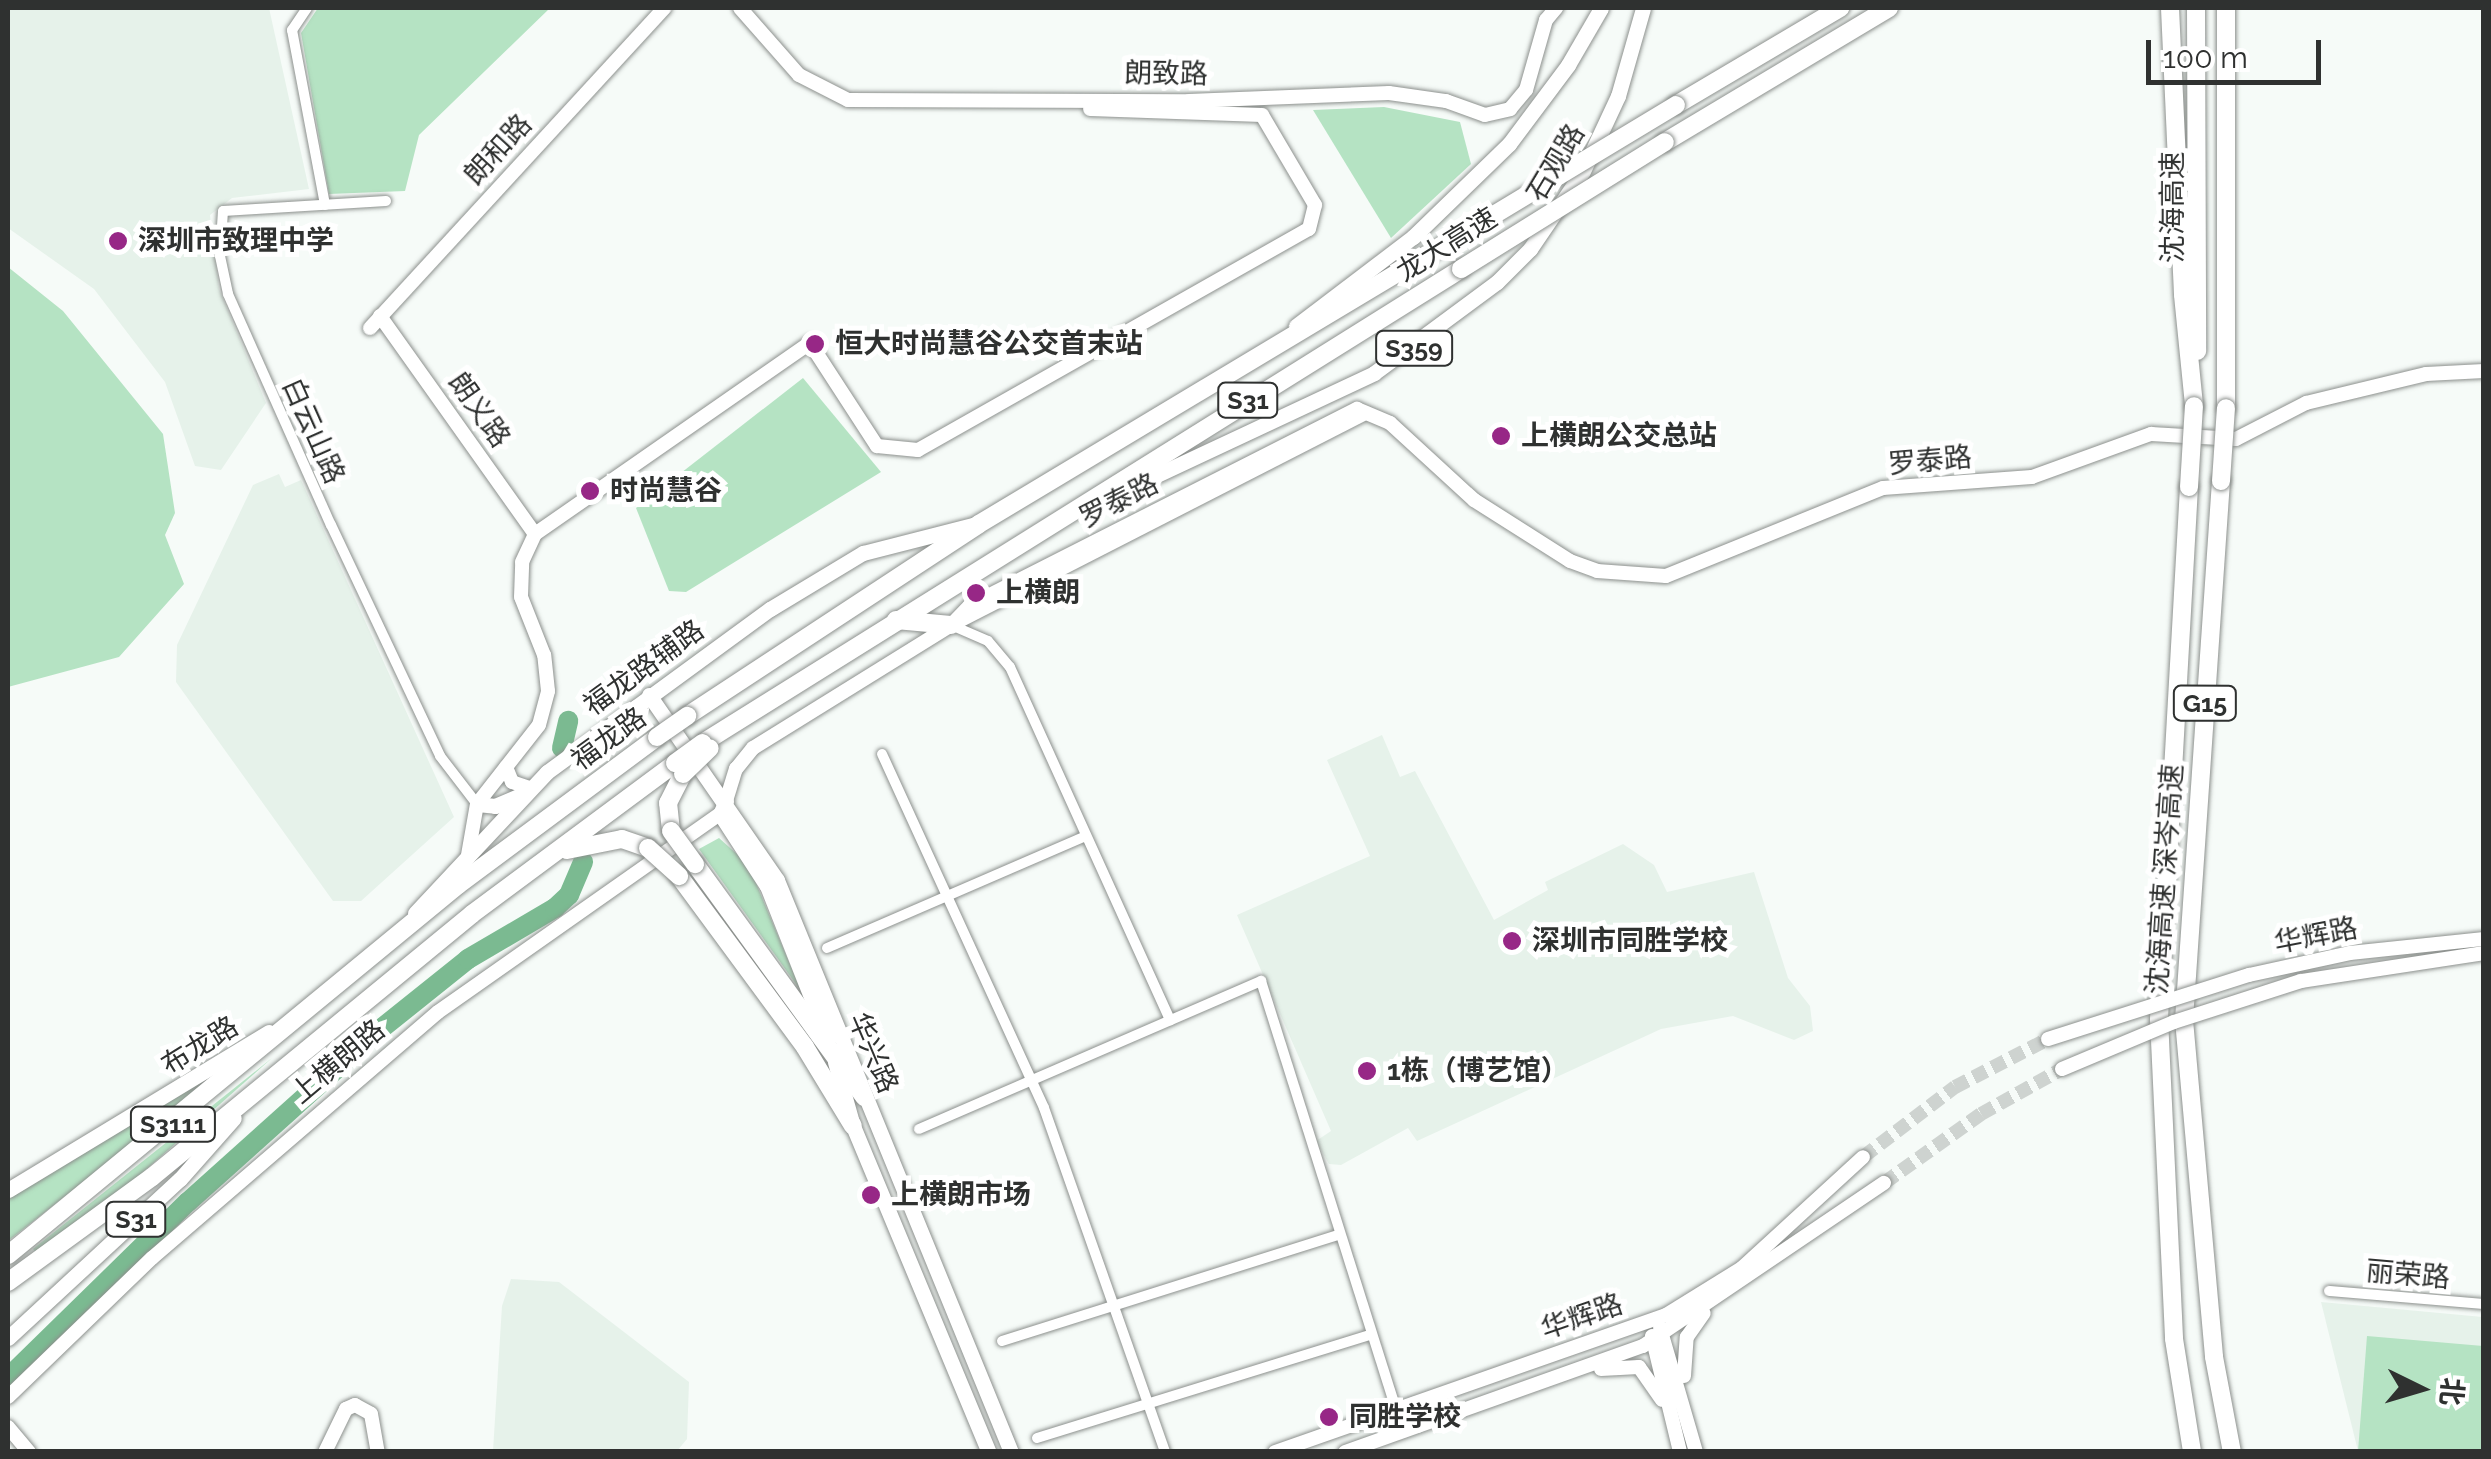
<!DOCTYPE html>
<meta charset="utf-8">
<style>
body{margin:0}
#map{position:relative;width:2491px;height:1459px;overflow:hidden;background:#f6fbf8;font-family:Raleway,"Noto Sans SC",sans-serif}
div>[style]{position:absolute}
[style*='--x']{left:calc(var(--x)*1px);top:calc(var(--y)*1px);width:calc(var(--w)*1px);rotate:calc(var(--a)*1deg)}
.built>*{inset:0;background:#e6f2ea}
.green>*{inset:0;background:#b5e3c3}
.river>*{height:20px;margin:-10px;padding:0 10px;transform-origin:10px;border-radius:10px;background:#7bba91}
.secondary-tunnel>*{height:14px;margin-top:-7px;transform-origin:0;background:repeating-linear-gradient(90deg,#ced3d0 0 14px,transparent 0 21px)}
.roads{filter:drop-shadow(0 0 2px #8c908d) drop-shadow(0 0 2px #8c908d)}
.street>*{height:10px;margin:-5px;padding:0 5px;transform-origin:5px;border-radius:5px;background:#fff}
.secondary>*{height:14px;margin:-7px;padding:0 7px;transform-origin:7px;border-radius:7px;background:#fff}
.primary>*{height:15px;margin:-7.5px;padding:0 7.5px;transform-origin:7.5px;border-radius:7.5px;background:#fff}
.highway>*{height:18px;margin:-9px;padding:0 9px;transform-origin:9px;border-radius:9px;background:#fff}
.bridges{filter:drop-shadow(0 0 2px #8c908d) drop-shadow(0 0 2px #8c908d)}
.secondary-bridge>*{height:14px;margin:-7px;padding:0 7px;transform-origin:7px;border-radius:7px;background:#fff}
.highway-bridge>*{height:18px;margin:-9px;padding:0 9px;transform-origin:9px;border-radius:9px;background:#fff}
.dots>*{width:28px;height:28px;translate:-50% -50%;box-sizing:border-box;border:5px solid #fff;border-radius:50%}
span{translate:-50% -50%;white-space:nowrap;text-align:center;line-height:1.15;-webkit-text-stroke:10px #fff;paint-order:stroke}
.shield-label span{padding:2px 8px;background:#fff;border:2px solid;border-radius:8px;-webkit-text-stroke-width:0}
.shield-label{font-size:25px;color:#2f3130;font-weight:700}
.street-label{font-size:28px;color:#2f3130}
.poi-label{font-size:28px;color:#2f3130;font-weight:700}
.left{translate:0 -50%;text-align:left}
.frame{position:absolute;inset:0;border:10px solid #2f3130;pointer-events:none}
.north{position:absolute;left:2371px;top:1339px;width:100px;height:100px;-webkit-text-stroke:8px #fff;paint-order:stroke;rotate:95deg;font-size:28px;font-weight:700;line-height:40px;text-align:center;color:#2f3130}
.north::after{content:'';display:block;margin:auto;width:35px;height:45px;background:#2f3130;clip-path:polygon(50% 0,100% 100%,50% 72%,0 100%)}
.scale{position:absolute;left:2146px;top:40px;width:175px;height:45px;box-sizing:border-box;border:5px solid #2f3130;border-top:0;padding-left:12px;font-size:30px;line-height:35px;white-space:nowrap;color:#2f3130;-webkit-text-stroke:8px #fff;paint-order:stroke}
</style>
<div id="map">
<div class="built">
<div style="clip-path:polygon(8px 8px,269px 8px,309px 189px,232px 198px,210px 215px,219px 289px,266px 403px,221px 470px,195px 466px,165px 382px,94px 289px,8px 228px)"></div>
<div style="clip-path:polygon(279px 474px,285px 487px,301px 480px,454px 817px,361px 901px,333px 901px,176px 682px,177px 645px,253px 485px)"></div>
<div style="clip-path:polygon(1382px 735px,1400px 777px,1415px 771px,1494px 920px,1548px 890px,1545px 882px,1623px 844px,1654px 865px,1667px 892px,1754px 872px,1788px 978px,1810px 1006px,1813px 1031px,1794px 1040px,1733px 1016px,1661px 1029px,1417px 1141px,1408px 1128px,1341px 1165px,1329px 1164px,1316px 1141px,1331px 1131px,1237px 915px,1370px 856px,1327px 760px)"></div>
<div style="clip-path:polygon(511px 1279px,559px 1282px,689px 1382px,687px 1439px,677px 1451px,493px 1451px,502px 1306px)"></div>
<div style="clip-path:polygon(2321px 1302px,2483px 1317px,2483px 1451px,2358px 1451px)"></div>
</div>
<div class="green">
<div style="clip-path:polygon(318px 8px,550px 8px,419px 135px,405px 191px,329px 194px,301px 33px)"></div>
<div style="clip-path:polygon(1384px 107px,1460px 122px,1471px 164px,1391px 238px,1313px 110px)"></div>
<div style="clip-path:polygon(8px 267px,63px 311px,163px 434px,175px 513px,165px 535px,184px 584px,119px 657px,8px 687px)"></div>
<div style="clip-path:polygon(803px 378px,881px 472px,686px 592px,669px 591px,636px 508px)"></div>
<div style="clip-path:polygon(719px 838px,748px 864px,801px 991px,699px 849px)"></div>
<div style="clip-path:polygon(240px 1056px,179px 1107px,8px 1241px,8px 1200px,23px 1188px)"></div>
<div style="clip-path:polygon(272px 1058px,124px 1189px,38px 1255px,33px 1249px)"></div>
<div style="clip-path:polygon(2367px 1336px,2483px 1346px,2483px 1451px,2358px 1451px)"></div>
</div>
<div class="river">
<div style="--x:562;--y:748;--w:28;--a:-77"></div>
<div style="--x:8;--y:1378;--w:252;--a:-44.4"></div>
<div style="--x:188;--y:1202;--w:261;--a:-41.9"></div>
<div style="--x:382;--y:1028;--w:110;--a:-38.7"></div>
<div style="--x:468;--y:959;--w:101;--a:-30.4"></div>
<div style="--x:555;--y:908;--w:19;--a:-43"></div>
<div style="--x:569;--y:895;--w:36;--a:-67"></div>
</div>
<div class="secondary-tunnel">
<div style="--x:1863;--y:1157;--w:116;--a:-37.3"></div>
<div style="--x:1955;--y:1087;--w:105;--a:-27.3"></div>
<div style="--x:1884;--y:1183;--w:119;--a:-35.4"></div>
<div style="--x:1981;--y:1114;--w:93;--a:-29.1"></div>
</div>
<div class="roads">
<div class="street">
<div style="--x:307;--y:8;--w:27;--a:124"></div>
<div style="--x:292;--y:30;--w:178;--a:79.3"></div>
<div style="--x:386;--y:201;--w:163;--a:176.5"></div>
<div style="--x:223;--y:211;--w:45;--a:93.8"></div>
<div style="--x:220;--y:256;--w:39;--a:78"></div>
<div style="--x:228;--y:294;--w:253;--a:66"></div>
<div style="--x:331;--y:525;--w:255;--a:64.7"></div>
<div style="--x:440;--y:756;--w:61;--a:52.4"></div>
<div style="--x:951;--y:625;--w:40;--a:23.4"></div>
<div style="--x:988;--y:641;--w:34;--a:50"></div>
<div style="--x:1010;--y:667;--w:388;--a:65.6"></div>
<div style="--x:882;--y:754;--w:389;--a:65.4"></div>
<div style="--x:1044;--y:1108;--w:365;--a:70.6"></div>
<div style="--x:827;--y:948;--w:282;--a:-23.4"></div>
<div style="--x:919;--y:1129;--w:373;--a:-23.4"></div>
<div style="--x:1261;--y:981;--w:473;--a:72.5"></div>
<div style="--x:2329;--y:1291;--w:156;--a:4.8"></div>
<div style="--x:1002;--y:1341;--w:353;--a:-17.5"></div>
<div style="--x:1037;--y:1438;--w:349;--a:-17.2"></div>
</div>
<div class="secondary">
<div style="--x:740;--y:8;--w:89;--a:48.6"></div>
<div style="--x:799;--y:75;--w:55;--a:27"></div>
<div style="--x:848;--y:100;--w:341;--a:0.2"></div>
<div style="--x:1189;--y:101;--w:200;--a:-2.3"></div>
<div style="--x:1389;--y:93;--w:58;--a:8"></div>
<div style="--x:1446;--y:101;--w:41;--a:19.7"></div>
<div style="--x:1485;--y:115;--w:26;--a:-13"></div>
<div style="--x:1510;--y:109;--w:25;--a:-50"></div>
<div style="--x:1526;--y:90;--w:73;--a:-74.1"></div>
<div style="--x:1546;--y:20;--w:16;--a:-50"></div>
<div style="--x:380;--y:316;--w:267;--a:54.6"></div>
<div style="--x:370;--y:328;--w:435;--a:-47.4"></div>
<div style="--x:951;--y:625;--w:28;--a:-46"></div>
<div style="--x:970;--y:605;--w:434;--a:-26.9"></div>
<div style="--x:1357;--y:409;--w:36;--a:23"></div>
<div style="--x:1390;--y:423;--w:114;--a:42.5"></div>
<div style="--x:1474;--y:500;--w:114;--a:32.4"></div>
<div style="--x:1570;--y:561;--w:29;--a:20"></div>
<div style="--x:1597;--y:571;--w:69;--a:4.1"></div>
<div style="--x:1666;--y:576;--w:234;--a:-22.1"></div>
<div style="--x:1883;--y:488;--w:149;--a:-4.2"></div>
<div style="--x:2032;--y:477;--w:127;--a:-19.9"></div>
<div style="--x:2151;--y:434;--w:85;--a:3.4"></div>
<div style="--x:2236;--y:439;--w:79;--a:-27.2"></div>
<div style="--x:2306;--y:403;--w:123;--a:-13.6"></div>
<div style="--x:2426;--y:374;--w:58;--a:-3"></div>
<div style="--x:506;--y:767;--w:16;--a:68"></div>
<div style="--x:512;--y:782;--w:18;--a:19"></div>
<div style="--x:726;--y:801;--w:34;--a:-73"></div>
<div style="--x:736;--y:769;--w:27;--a:-51"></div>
<div style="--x:753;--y:748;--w:233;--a:-31.8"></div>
<div style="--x:951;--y:625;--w:465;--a:-27.1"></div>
<div style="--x:468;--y:855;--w:52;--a:-80"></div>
<div style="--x:477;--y:804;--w:100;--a:-51.9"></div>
<div style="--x:539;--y:725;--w:35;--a:-75"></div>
<div style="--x:548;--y:691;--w:36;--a:-96"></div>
<div style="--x:544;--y:655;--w:62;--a:-111.6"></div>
<div style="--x:521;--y:597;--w:35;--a:-88"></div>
<div style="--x:522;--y:562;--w:31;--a:-65"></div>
<div style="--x:535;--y:534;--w:335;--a:-34.8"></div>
<div style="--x:810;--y:343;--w:123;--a:57"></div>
<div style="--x:877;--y:446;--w:41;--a:5.6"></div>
<div style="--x:918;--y:450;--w:449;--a:-29.5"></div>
<div style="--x:1309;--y:229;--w:25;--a:-76"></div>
<div style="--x:1315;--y:205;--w:104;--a:-120.5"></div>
<div style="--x:1262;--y:115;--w:172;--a:-178"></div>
<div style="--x:1660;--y:1328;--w:129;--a:73.8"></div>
<div style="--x:1652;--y:1336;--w:119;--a:76.4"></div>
<div style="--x:1601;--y:1369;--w:38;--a:-3"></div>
<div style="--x:1639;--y:1367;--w:40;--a:55.1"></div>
<div style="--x:1684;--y:1376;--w:39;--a:-86"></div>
<div style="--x:1687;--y:1337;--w:29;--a:-55"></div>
<div style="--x:8;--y:1397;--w:200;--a:-44"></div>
<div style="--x:152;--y:1258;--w:377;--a:-40.7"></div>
<div style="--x:438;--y:1012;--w:345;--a:-35.1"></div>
<div style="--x:8;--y:1427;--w:33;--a:50"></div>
<div style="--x:325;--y:1452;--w:48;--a:-64"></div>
<div style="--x:346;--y:1409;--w:10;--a:-24"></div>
<div style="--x:355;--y:1405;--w:18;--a:29"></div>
<div style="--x:371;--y:1414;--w:39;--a:80"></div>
<div style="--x:1275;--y:1452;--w:414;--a:-19.3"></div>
<div style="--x:1666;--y:1315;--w:89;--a:-31.7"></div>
<div style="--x:1742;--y:1268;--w:164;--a:-42.5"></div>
<div style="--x:1345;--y:1452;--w:316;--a:-19.6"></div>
<div style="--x:1643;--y:1346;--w:291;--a:-34.1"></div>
</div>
<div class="primary">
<div style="--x:1296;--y:326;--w:147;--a:-37.3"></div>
<div style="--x:1413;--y:237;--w:134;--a:-44.1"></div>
<div style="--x:1509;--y:144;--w:99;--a:-53.2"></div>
<div style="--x:1568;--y:65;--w:66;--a:-59.9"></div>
<div style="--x:1097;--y:503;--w:306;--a:-25.1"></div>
<div style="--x:1374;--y:373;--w:153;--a:-36.5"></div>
<div style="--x:1497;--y:282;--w:47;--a:-45"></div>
<div style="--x:1530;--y:249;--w:94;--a:-55.8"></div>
<div style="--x:1583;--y:171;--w:83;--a:-65"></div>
<div style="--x:1618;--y:96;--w:91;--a:-74.1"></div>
<div style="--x:649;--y:695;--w:225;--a:55.3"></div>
<div style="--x:777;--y:880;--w:618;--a:67.75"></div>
<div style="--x:726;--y:801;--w:14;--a:115"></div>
<div style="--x:720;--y:814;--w:86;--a:56.9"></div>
<div style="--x:767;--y:886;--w:166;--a:68.4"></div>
<div style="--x:477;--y:804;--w:18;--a:6"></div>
<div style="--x:495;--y:806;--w:25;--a:-23"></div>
<div style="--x:415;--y:913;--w:193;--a:-46.9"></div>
<div style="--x:547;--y:772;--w:276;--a:-36.2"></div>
<div style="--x:770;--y:609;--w:109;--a:-31.1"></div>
<div style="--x:863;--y:553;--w:114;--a:-14.3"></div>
<div style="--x:835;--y:1062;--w:66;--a:74.3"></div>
<div style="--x:853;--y:1126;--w:353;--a:67.4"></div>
<div style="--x:8;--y:1190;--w:305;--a:-31.2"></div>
<div style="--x:8;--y:1338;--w:234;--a:-42.8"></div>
<div style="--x:180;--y:1179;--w:81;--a:-48.5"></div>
</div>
<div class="highway">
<div style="--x:2170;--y:8;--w:287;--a:87.4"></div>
<div style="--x:2183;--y:295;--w:112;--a:84.3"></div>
<div style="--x:2196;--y:8;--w:343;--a:89.8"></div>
<div style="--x:2226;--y:8;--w:400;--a:90"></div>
<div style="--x:1676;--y:105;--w:191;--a:-30.6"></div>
<div style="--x:1665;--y:142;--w:261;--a:-30.9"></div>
<div style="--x:2221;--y:481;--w:540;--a:93.93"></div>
<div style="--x:2184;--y:1020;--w:338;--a:84.9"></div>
<div style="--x:2214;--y:1357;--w:97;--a:79.3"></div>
<div style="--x:2189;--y:487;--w:533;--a:93.23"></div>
<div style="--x:2159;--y:1019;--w:320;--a:87.3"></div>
<div style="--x:2174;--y:1339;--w:114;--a:80.9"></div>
<div style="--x:896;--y:620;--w:55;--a:5.2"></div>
<div style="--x:687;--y:716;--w:349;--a:-33.3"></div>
<div style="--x:979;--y:524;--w:548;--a:-30.96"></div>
<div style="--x:706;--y:741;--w:890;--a:-32.01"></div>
<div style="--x:671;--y:831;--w:28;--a:-96"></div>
<div style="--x:668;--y:803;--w:33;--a:-63"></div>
<div style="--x:567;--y:850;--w:56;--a:-11.3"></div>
<div style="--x:622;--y:839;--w:28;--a:19"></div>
<div style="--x:695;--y:864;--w:288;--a:54"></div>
<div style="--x:679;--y:876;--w:212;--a:53.6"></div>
<div style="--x:805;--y:1047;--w:92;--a:58.7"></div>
<div style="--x:8;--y:1255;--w:583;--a:-39.43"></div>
<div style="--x:458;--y:885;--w:248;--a:-36.6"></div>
<div style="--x:8;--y:1282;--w:178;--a:-36.1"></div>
<div style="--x:152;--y:1177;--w:414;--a:-39.4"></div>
<div style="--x:472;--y:914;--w:253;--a:-36.6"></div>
</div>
</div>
<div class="bridges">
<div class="secondary-bridge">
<div style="--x:2048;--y:1039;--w:211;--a:-17.7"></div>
<div style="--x:2249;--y:975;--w:103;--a:-12.3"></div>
<div style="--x:2350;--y:953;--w:135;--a:-6"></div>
<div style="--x:2062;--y:1069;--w:121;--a:-22.8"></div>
<div style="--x:2174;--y:1022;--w:133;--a:-17.9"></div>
<div style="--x:2301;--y:981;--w:185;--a:-8.7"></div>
</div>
<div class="highway-bridge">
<div style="--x:1449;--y:242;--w:265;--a:-31.1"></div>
<div style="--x:1461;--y:269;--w:240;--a:-31.9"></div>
<div style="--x:2221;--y:481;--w:73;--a:-86.1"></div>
<div style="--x:2189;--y:487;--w:81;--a:-86.5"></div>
<div style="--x:657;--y:737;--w:37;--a:-35"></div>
<div style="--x:675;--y:763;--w:34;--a:-36"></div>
<div style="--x:683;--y:774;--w:37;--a:-44"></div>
<div style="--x:671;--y:831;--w:41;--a:54"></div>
<div style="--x:648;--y:848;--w:42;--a:42.1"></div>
</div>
</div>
<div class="dots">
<div style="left:118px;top:241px;background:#972786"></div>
<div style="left:815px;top:344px;background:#972786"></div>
<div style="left:1501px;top:436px;background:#972786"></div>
<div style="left:590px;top:491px;background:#972786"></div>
<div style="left:976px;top:593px;background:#972786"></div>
<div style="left:1512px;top:941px;background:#972786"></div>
<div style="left:1367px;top:1071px;background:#972786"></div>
<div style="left:871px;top:1195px;background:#972786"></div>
<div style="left:1329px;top:1417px;background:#972786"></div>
</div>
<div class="shield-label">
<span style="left:1414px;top:348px">S359</span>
<span style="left:1248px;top:400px">S31</span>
<span style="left:2205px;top:703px">G15</span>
<span style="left:173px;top:1124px">S3111</span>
<span style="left:136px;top:1219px">S31</span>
</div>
<div class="street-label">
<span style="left:1166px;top:74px;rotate:1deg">朗致路</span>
<span style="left:498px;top:150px;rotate:-47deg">朗和路</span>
<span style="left:1556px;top:163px;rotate:-59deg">石观路</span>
<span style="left:2173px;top:207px;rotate:-90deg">沈海高速</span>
<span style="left:1447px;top:245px;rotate:-32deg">龙大高速</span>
<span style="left:479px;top:410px;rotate:55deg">朗义路</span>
<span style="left:313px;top:431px;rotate:66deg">白云山路</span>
<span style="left:1930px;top:461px;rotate:-5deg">罗泰路</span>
<span style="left:1119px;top:501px;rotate:-27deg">罗泰路</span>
<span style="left:644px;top:668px;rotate:-36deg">福龙路辅路</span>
<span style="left:609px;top:739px;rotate:-36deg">福龙路</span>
<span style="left:2165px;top:879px;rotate:-86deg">沈海高速 深岑高速</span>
<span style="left:2316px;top:936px;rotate:-11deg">华辉路</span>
<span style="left:200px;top:1046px;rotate:-32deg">布龙路</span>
<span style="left:873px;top:1053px;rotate:67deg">华兴路</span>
<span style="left:338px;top:1062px;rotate:-40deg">上横朗路</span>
<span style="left:2408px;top:1275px;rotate:5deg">丽荣路</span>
<span style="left:1582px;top:1317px;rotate:-19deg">华辉路</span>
</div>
<div class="poi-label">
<span class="left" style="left:138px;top:241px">深圳市致理中学</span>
<span class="left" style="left:835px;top:344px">恒大时尚慧谷公交首末站</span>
<span class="left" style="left:1521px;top:436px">上横朗公交总站</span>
<span class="left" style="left:610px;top:491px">时尚慧谷</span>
<span class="left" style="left:996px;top:593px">上横朗</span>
<span class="left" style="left:1532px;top:941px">深圳市同胜学校</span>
<span class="left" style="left:1387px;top:1071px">1栋（博艺馆）</span>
<span class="left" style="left:891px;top:1195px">上横朗市场</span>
<span class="left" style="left:1349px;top:1417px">同胜学校</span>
</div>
<div class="frame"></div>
<div class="north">北</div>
<div class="scale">100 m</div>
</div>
